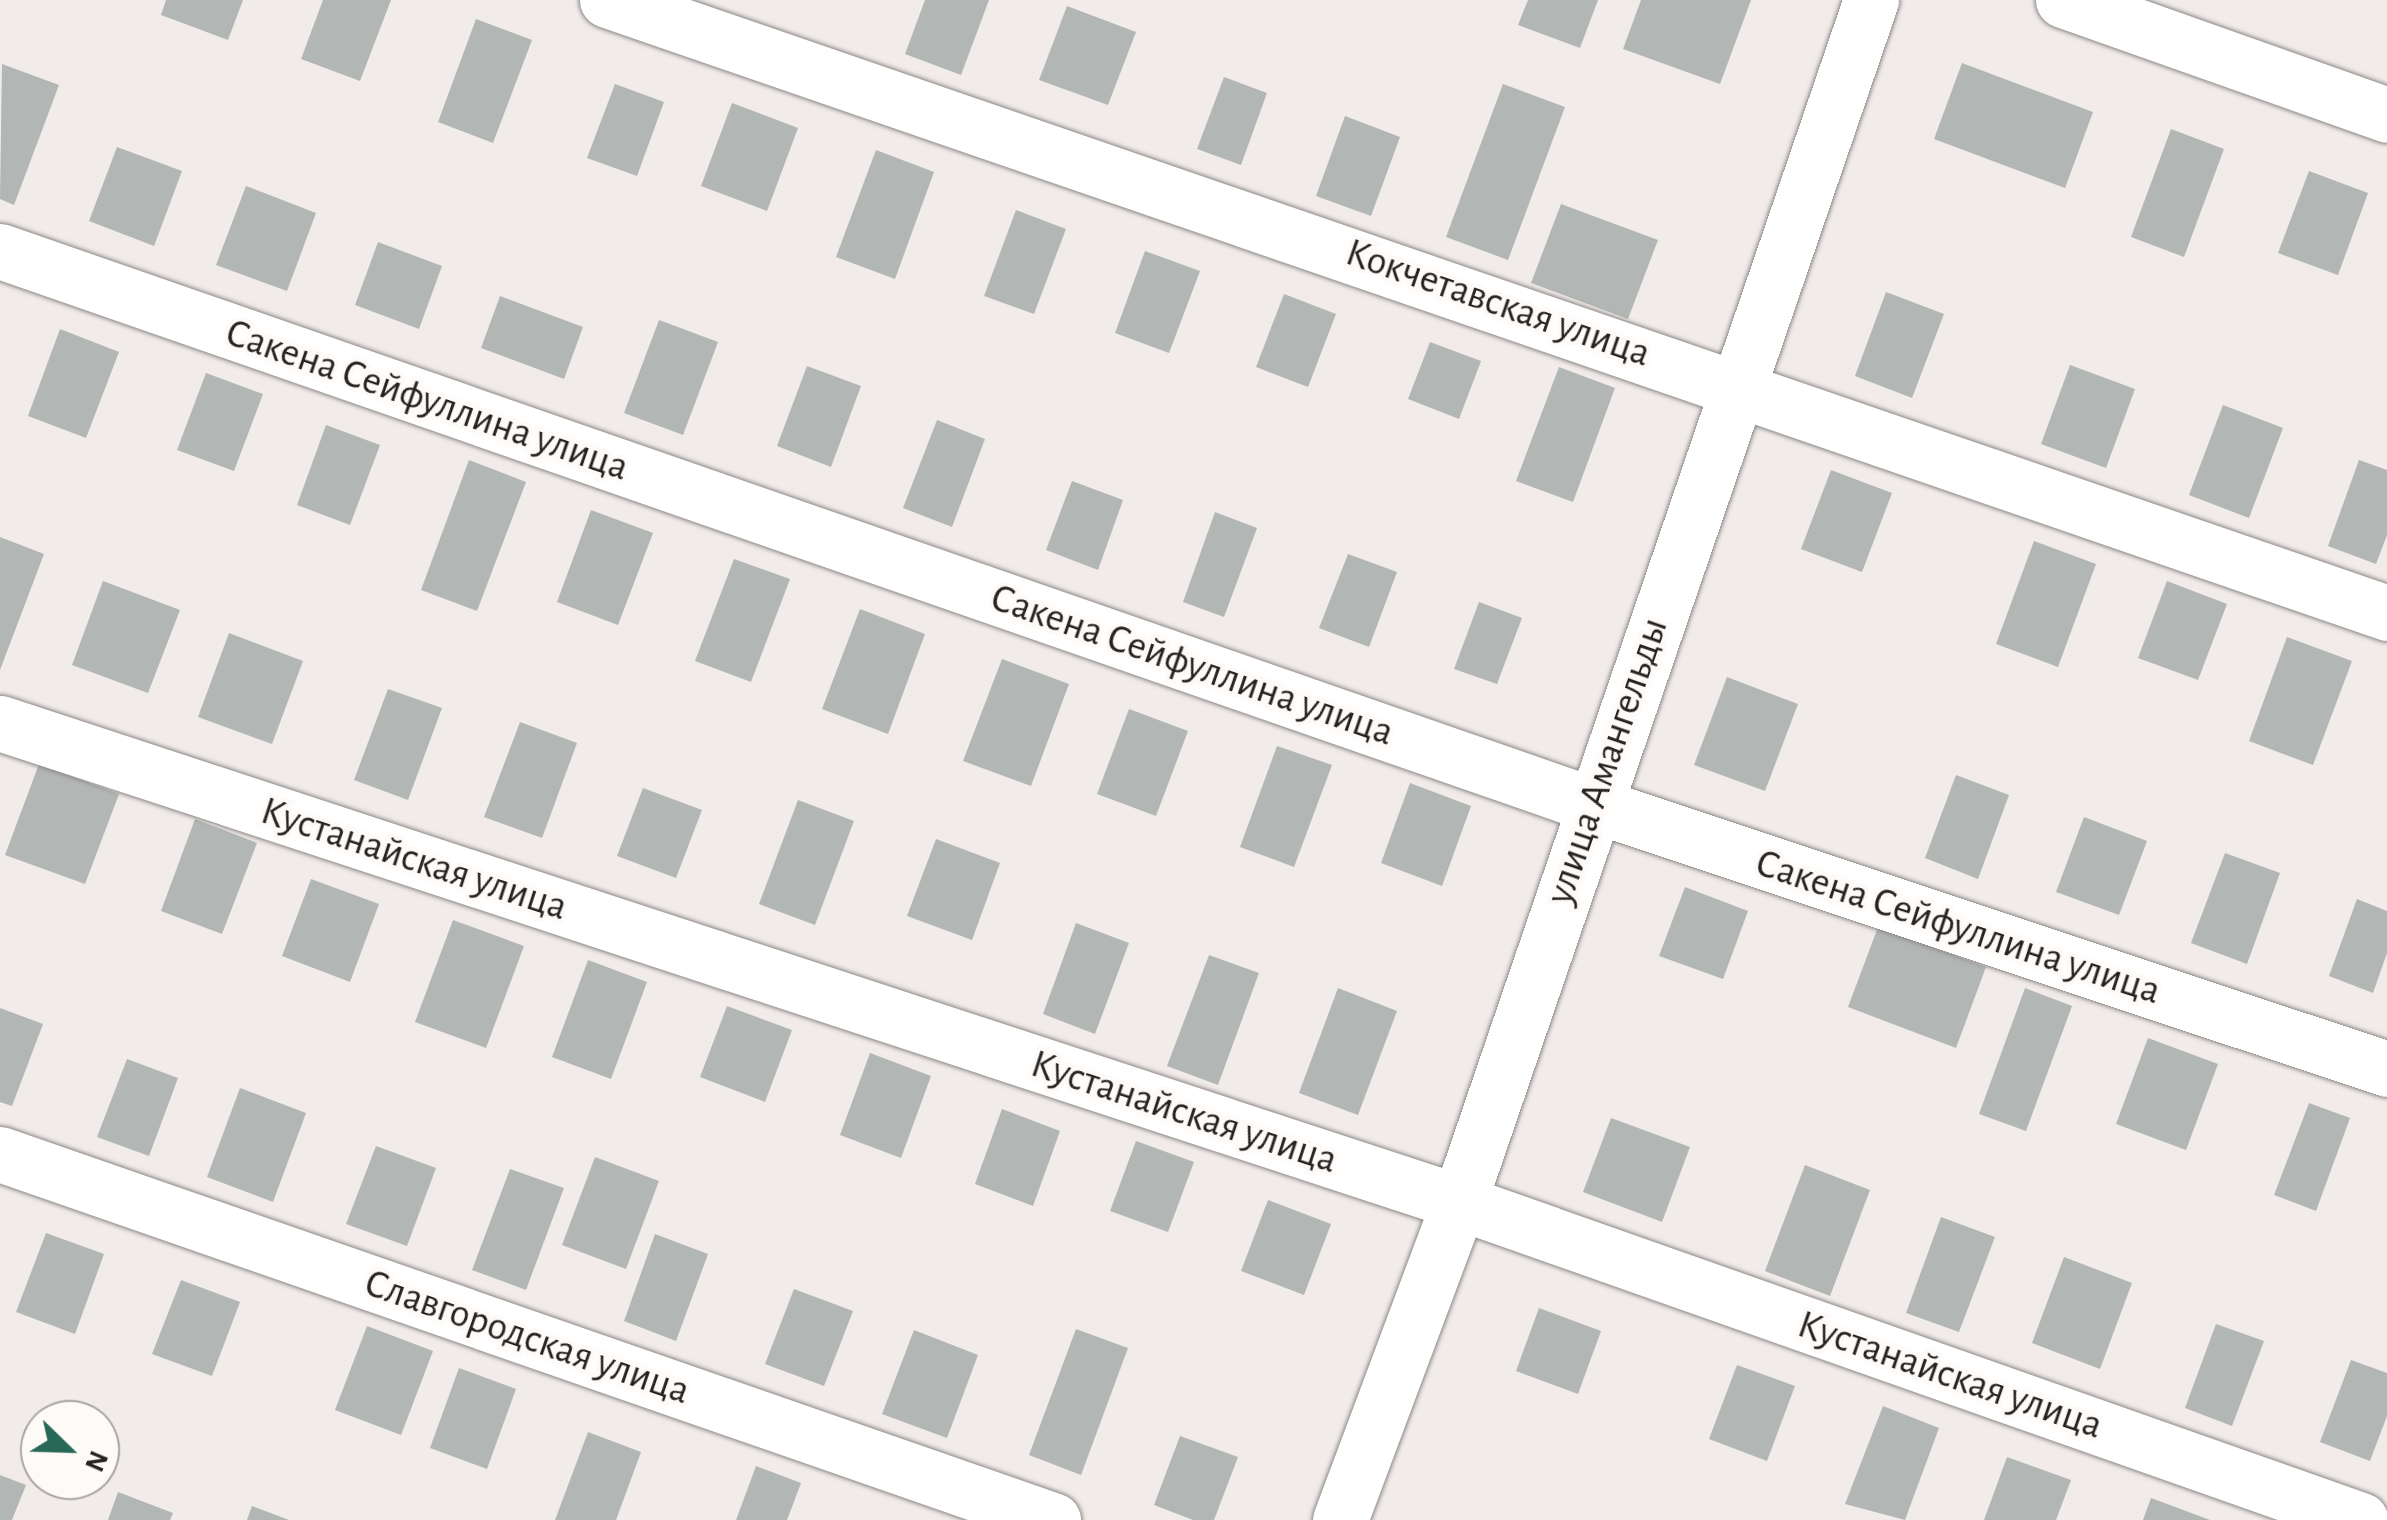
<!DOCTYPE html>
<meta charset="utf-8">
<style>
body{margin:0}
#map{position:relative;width:2387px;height:1520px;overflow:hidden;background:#f1ecea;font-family:"Alegreya Sans",sans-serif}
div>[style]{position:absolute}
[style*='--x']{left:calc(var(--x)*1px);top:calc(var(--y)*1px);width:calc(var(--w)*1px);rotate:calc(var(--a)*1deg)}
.building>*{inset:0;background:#b2b6b4}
.roads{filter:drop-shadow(0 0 2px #8c8886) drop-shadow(0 0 2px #8c8886)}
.minor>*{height:55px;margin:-27.5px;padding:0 27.5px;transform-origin:27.5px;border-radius:27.5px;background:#fff}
.major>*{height:55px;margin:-27.5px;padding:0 27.5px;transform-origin:27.5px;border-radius:27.5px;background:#fff}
span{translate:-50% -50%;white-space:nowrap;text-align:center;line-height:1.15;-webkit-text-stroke:9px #fefaf7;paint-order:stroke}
.street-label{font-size:40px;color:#252322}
.north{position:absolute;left:20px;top:1400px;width:100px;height:100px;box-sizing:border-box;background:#fefaf7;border:2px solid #a7a4a2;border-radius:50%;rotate:113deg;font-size:28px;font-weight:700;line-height:40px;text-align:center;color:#252322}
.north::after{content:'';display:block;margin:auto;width:35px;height:45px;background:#276856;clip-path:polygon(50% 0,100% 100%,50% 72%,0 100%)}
</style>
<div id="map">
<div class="building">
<div style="clip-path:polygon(166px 0,243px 0,228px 40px,161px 15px)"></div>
<div style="clip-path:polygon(323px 0,391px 0,360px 81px,301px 59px)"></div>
<div style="clip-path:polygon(925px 0,989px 0,961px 75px,905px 54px)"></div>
<div style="clip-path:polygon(1528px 0,1598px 0,1580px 48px,1518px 25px)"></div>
<div style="clip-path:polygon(1641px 0,1751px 0,1720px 84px,1623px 49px)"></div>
<div style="clip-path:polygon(1067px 6px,1136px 32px,1108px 105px,1039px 80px)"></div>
<div style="clip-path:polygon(476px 19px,532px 40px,493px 143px,438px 122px)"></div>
<div style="clip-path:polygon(1962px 63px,2093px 112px,2065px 188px,1934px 139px)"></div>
<div style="clip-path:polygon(2px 64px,59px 85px,14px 205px,0 199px)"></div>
<div style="clip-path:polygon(1224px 77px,1267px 93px,1241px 165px,1197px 149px)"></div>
<div style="clip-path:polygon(615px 84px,664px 102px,637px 176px,587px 158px)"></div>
<div style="clip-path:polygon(1503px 84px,1565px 107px,1508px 260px,1446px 237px)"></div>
<div style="clip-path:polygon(732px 103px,798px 128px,767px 211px,701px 186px)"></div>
<div style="clip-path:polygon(1345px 116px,1400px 137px,1371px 216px,1316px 196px)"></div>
<div style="clip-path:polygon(2171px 129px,2224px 149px,2184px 257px,2131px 237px)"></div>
<div style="clip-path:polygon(117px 147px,182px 171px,154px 246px,89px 221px)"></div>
<div style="clip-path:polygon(876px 150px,934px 172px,895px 279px,836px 257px)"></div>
<div style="clip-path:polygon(2309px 171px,2368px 193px,2338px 275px,2278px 253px)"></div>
<div style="clip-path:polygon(246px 186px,316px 213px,287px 291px,216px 265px)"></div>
<div style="clip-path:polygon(1561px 204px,1658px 240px,1628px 319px,1531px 283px)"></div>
<div style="clip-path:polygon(1016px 210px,1066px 229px,1034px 314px,984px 296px)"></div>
<div style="clip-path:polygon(378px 242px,442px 266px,419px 329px,355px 305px)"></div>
<div style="clip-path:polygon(1145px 251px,1200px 271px,1169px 353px,1115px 333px)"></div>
<div style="clip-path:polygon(1886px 292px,1944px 314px,1912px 398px,1855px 376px)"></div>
<div style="clip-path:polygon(1284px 294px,1336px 314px,1308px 387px,1256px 367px)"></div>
<div style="clip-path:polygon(500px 296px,583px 327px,564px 379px,481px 348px)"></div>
<div style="clip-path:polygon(659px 320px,718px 342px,683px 435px,624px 413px)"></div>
<div style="clip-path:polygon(60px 329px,119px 352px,86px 438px,28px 416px)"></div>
<div style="clip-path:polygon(1430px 342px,1481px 361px,1459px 419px,1408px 399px)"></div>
<div style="clip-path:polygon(2070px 365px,2135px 389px,2106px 468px,2041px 444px)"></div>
<div style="clip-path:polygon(807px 366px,861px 386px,831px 467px,777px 446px)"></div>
<div style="clip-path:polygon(1559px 367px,1615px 388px,1573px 502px,1516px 481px)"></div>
<div style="clip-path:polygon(206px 373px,263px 394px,234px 471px,177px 450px)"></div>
<div style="clip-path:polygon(2223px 405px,2283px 428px,2249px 518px,2189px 495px)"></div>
<div style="clip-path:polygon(937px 420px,985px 439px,952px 527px,903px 508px)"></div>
<div style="clip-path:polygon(326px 425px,380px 445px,350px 525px,297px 505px)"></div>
<div style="clip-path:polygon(469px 460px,526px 482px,477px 611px,421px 590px)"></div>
<div style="clip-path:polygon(2359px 460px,2387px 470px,2387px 535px,2376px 564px,2328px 546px)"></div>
<div style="clip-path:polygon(1831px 470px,1892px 493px,1862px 572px,1801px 549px)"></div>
<div style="clip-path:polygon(1072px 481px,1123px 500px,1098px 570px,1046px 550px)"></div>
<div style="clip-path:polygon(591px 510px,653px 533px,618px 625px,557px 602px)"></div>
<div style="clip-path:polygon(1215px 512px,1257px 528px,1224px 617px,1183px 602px)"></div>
<div style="clip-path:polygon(0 537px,44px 554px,0 670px)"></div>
<div style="clip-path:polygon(2034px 541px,2096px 564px,2058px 667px,1996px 644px)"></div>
<div style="clip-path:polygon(1348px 554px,1397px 572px,1369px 647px,1319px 628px)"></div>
<div style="clip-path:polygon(734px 559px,790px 579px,751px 682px,695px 661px)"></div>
<div style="clip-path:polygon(103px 581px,180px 610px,148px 693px,72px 665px)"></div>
<div style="clip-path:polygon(2167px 581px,2227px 604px,2198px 680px,2138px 658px)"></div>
<div style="clip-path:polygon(1479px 602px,1522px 618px,1497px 684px,1454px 669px)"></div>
<div style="clip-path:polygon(860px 609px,925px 634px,888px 734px,822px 709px)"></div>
<div style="clip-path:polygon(229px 633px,303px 661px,272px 744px,198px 717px)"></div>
<div style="clip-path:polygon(2287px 637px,2352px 661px,2313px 765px,2249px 741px)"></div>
<div style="clip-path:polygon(1002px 659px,1069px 684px,1031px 786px,963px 761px)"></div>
<div style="clip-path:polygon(1727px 677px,1798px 704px,1765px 791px,1694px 765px)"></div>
<div style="clip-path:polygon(388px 689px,442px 708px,408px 800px,354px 780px)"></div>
<div style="clip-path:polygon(1129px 709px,1188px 731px,1156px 816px,1097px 794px)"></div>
<div style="clip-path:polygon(520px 722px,577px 743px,542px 838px,484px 817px)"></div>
<div style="clip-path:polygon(1277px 746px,1332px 765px,1294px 867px,1240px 847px)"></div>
<div style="clip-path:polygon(39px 764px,119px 794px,85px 884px,5px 855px)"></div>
<div style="clip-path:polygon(1956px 775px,2009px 795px,1978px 879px,1925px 858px)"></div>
<div style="clip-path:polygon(1410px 783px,1471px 806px,1442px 886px,1381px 863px)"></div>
<div style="clip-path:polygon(643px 788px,702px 810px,676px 878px,617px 856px)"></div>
<div style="clip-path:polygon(798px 800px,854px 821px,815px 925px,759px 904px)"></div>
<div style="clip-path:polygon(2084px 817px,2147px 841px,2119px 915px,2056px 892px)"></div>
<div style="clip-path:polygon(195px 819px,257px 843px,222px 934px,161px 911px)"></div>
<div style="clip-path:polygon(936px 839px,1000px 863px,972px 940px,907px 916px)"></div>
<div style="clip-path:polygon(2225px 853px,2280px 873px,2247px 964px,2191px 943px)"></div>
<div style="clip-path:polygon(311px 879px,379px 904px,350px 982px,282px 956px)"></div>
<div style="clip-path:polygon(1685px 887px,1748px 911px,1723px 979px,1659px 956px)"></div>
<div style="clip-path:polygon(2357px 899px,2387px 911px,2387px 953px,2373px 993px,2329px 976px)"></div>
<div style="clip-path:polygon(453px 920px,524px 946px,486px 1048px,415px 1022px)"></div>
<div style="clip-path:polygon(1076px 923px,1129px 943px,1095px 1034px,1043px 1014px)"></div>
<div style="clip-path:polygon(1878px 927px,1986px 967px,1956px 1048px,1848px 1007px)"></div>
<div style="clip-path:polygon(1209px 955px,1259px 973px,1218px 1085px,1167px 1066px)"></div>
<div style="clip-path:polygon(588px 960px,647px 982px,611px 1079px,552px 1057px)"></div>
<div style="clip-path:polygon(1338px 988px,1397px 1011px,1358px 1115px,1299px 1093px)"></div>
<div style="clip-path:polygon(2025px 988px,2072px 1006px,2026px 1131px,1979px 1114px)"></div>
<div style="clip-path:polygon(727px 1006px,792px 1030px,765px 1102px,700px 1077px)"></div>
<div style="clip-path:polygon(0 1008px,43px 1024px,12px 1106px,0 1102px)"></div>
<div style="clip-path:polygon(2148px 1038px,2218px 1064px,2186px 1150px,2116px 1124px)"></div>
<div style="clip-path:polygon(870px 1053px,931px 1076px,901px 1158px,840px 1135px)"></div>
<div style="clip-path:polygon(127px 1059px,178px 1078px,149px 1156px,97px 1137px)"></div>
<div style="clip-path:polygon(240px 1088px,306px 1113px,273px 1202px,207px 1177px)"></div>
<div style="clip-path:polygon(2309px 1103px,2350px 1118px,2316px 1211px,2274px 1195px)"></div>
<div style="clip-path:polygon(1002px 1109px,1060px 1131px,1033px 1206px,975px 1184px)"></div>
<div style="clip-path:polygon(1611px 1118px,1690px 1147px,1662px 1222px,1583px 1192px)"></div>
<div style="clip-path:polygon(1136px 1141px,1194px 1162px,1168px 1232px,1110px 1211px)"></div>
<div style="clip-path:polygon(376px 1146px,436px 1168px,407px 1246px,346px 1224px)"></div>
<div style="clip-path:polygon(595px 1157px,659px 1181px,626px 1269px,562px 1245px)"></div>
<div style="clip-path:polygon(1805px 1165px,1870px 1190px,1830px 1296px,1765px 1271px)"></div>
<div style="clip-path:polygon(510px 1169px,564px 1188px,526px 1290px,472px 1270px)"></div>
<div style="clip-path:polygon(1268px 1200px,1331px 1224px,1304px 1295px,1241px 1271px)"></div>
<div style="clip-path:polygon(1941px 1217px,1995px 1237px,1959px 1332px,1906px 1313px)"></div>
<div style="clip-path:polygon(46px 1233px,104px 1254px,75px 1334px,16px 1312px)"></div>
<div style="clip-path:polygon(655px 1234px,708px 1254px,676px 1341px,624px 1321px)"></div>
<div style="clip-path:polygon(2064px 1257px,2132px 1283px,2100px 1369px,2032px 1343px)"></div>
<div style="clip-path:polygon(181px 1280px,240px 1302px,212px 1376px,152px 1354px)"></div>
<div style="clip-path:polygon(794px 1289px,853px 1311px,824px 1386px,765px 1364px)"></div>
<div style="clip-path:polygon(1539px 1308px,1601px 1331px,1578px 1394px,1516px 1371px)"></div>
<div style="clip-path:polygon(2216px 1324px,2264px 1341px,2232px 1426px,2185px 1408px)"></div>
<div style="clip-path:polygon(367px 1326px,433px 1351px,401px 1435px,335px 1410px)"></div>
<div style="clip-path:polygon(1076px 1329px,1128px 1348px,1081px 1475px,1029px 1455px)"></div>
<div style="clip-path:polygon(914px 1330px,978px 1355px,947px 1438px,882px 1414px)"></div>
<div style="clip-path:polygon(2351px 1360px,2387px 1373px,2387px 1416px,2370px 1461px,2320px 1442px)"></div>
<div style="clip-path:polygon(1737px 1365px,1795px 1386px,1767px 1461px,1709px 1439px)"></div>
<div style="clip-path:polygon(459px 1368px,516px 1389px,487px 1469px,430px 1448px)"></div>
<div style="clip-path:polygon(1883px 1406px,1939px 1428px,1905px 1520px,1845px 1504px)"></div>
<div style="clip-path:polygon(588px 1432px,641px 1452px,616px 1520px,555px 1520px)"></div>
<div style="clip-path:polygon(1180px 1436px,1238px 1457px,1214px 1520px,1193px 1520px,1154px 1505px)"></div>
<div style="clip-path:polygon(2007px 1457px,2071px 1480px,2056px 1520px,1984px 1520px)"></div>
<div style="clip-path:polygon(756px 1466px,801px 1483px,787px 1520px,736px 1520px)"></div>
<div style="clip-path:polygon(0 1475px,26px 1485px,12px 1520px,0 1520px)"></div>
<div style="clip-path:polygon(118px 1492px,173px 1513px,170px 1520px,108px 1520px)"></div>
<div style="clip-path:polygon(2151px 1498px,2210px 1520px,2143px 1520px)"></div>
<div style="clip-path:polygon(252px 1506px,289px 1520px,247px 1520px)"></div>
</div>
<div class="roads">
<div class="minor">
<div style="--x:607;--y:0;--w:1883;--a:19"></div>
<div style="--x:2063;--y:0;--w:344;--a:19.5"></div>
<div style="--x:0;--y:251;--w:1684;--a:19.17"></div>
<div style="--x:1591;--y:804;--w:839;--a:18.41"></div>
<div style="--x:0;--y:723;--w:1536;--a:18.18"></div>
<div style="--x:1459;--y:1202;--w:956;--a:19.42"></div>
<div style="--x:0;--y:1154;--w:1115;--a:19.17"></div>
</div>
<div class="major">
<div style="--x:1340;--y:1520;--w:340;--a:-69.5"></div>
<div style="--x:1459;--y:1202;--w:1271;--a:-71.08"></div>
</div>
</div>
<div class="street-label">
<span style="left:1498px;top:303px;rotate:19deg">Кокчетавская улица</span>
<span style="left:427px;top:400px;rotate:19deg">Сакена Сейфуллина улица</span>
<span style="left:1192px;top:665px;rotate:19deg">Сакена Сейфуллина улица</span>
<span style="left:1607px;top:761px;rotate:-71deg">улица Амангельды</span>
<span style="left:414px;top:859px;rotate:18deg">Кустанайская улица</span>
<span style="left:1958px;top:927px;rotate:18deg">Сакена Сейфуллина улица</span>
<span style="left:1184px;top:1112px;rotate:18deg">Кустанайская улица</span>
<span style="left:527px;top:1337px;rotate:19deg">Славгородская улица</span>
<span style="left:1950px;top:1375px;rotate:19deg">Кустанайская улица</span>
</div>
<div class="north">N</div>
</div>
